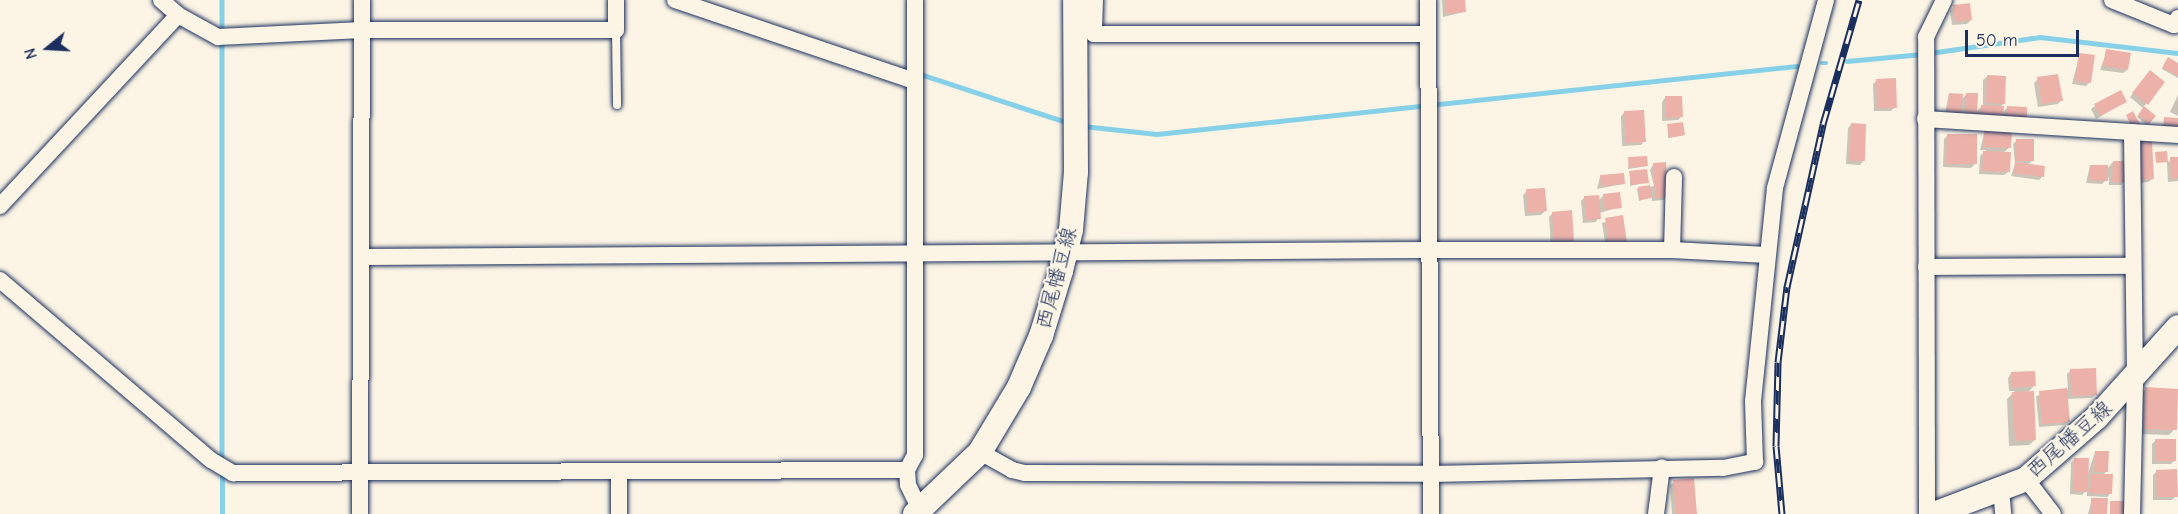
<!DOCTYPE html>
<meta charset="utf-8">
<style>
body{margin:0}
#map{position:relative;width:2178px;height:514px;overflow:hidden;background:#fcf5e5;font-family:"Comic Neue","Klee One",sans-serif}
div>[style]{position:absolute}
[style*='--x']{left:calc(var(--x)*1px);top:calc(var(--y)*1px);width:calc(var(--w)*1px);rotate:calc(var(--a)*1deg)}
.shadow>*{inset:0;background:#0003}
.stream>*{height:4.5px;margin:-2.25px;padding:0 2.25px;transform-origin:2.25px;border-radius:2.25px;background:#87d1e8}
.building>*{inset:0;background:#ecb2aa}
.roads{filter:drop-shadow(0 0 2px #1b2f5e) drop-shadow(0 0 2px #1b2f5e)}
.service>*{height:8px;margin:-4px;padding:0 4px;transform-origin:4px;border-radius:4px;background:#fcf5e5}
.minor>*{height:16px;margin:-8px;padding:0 8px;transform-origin:8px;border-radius:8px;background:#fcf5e5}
.secondary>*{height:24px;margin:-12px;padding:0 12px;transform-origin:12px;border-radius:12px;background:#fcf5e5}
.rail>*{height:7px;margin-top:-3.5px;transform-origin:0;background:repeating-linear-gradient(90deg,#fcf5e5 0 14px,#1b2f5e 0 28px);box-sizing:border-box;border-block:2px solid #1b2f5e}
span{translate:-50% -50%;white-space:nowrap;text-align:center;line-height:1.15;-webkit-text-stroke:4.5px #fcf5e5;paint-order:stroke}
.street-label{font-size:21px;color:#1b2f5e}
.north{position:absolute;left:18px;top:18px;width:60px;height:60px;-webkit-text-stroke:4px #fcf5e5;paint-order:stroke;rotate:252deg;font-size:16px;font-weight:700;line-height:24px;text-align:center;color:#1b2f5e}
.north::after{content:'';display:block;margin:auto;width:21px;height:27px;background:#1b2f5e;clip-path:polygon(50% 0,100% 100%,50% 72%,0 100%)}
.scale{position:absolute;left:1965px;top:30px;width:114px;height:27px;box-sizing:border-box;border:3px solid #1b2f5e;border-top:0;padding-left:8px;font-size:18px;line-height:21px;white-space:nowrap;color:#1b2f5e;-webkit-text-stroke:4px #fcf5e5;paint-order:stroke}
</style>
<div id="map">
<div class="shadow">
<div style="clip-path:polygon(1442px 0,1463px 0,1464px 12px,1443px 17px)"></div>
<div style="clip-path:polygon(1954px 7px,1971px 20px,1967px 24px,1952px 25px,1950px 11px)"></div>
<div style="clip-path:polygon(2107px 51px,2127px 70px,2123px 73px,2100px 70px)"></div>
<div style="clip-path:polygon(2080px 54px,2090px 82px,2086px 86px,2072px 84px)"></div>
<div style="clip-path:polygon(2167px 60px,2178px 64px,2178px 78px,2162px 69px)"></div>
<div style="clip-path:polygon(2147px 76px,2146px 104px,2143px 107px,2154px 116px,2147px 125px,2137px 117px,2144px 109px,2130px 97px)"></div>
<div style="clip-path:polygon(1987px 77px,2004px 103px,1999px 108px,2002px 113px,2007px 108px,2025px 121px,1977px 122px,1978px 114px,1972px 120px,1962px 120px,1962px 112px,1956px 119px,1944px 118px,1949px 94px,1961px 100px,1967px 94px,1976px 112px,1983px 105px,1983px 80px)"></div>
<div style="clip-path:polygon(2038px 79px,2061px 100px,2058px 104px,2038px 107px,2034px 83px)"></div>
<div style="clip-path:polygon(1877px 80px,1895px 107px,1891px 111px,1874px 111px,1873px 84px)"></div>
<div style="clip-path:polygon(2178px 95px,2178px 116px,2170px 112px)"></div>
<div style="clip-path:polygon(1665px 98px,1682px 116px,1678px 120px,1662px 121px,1662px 102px)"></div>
<div style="clip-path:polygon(2125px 102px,2096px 119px,2091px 109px,2095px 106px)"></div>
<div style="clip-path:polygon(1625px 112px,1644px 141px,1641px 145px,1622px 146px,1621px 116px)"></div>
<div style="clip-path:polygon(1668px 125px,1684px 135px,1668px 138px)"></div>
<div style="clip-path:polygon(1851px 125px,1863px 161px,1860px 165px,1846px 164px,1848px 128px)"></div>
<div style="clip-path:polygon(1985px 130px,2010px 147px,2003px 153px,2008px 172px,2004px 175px,1979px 174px,1980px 156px,1986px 150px,1980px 150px)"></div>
<div style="clip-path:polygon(1948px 135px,1975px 164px,1971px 168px,1943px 167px,1944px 139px)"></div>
<div style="clip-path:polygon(2017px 140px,2032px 161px,2027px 165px,2043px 176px,2039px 180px,2011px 176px,2015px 164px,2013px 144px)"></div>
<div style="clip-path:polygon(2141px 143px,2152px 179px,2148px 182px,2139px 183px,2137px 146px)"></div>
<div style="clip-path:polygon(2178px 158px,2178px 181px,2168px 182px,2167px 162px)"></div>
<div style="clip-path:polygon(1629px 159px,1647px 166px,1628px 169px)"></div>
<div style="clip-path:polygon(2113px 162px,2125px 181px,2121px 185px,2109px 185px,2109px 177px,2102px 184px,2086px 183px,2090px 166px,2107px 169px)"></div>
<div style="clip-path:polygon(1653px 165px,1667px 196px,1663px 200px,1652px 201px,1652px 197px,1639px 201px,1637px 189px,1654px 186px,1650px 170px)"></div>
<div style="clip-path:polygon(1630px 172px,1647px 182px,1630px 186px)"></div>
<div style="clip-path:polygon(1600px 177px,1623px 184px,1597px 189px)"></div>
<div style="clip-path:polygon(1527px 191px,1545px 211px,1541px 215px,1525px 216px,1523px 195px)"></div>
<div style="clip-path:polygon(1604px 195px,1620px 207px,1599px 213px,1596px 222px,1583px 223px,1581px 201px,1585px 197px,1598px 201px)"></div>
<div style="clip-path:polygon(1553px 213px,1572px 241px,1569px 244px,1551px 246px,1549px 217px)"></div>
<div style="clip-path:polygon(1622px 217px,1606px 248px,1602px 223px)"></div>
<div style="clip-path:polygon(2071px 370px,2096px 394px,2092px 398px,2066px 399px,2068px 422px,2064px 425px,2039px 427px,2036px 396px,2068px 389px,2067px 374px)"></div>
<div style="clip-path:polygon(2011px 374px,2034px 386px,2027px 393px,2035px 440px,2029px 445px,2009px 446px,2007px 399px,2015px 391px,2009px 391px,2008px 378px)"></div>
<div style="clip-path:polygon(2146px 389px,2175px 429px,2169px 435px,2138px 434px,2140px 395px)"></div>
<div style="clip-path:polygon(2156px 440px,2175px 460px,2171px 464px,2152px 464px,2152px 444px)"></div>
<div style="clip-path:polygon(2095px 452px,2106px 472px,2102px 476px,2111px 493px,2107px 497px,2087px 496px,2087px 490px,2082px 495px,2070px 494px,2071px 463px,2075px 459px,2086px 480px)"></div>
<div style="clip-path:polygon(2157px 471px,2176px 496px,2172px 500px,2153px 500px,2153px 475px)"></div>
<div style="clip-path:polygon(1674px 482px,1696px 514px,1672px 514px,1670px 485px)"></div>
<div style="clip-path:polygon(2092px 499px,2106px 514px,2088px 514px)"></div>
</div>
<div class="stream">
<div style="--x:222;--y:0;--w:463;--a:90"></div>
<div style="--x:1930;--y:53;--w:111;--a:-8.3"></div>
<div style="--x:2040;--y:37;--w:139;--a:6.6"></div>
<div style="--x:1847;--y:61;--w:75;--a:-5.3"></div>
<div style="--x:1822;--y:63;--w:4;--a:0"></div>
<div style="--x:920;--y:74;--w:157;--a:18.2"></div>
<div style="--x:1083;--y:126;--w:74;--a:6.2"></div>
<div style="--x:1157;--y:134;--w:643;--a:-6.07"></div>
<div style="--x:222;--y:514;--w:42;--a:-90"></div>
</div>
<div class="building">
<div style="clip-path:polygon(1445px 0,1465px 0,1466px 12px,1446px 14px)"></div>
<div style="clip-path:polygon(1970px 3px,1972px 20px,1955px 22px,1953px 5px)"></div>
<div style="clip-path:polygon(2106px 49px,2131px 53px,2128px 70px,2103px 66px)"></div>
<div style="clip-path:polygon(2079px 53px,2095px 55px,2091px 83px,2075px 81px)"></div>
<div style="clip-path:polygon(2168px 57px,2178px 63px,2178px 76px,2162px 68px)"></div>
<div style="clip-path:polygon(2150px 70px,2165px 82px,2148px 105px,2132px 93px)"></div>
<div style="clip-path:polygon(2058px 74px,2063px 101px,2042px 104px,2037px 77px)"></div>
<div style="clip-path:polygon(1987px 75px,2006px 76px,2005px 104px,1986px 103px)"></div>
<div style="clip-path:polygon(1896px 78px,1897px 108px,1877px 108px,1876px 79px)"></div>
<div style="clip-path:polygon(2121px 90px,2127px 102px,2100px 116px,2094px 104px)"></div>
<div style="clip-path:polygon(1949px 93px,1963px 94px,1961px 116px,1947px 114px)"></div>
<div style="clip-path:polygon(1966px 93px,1978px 93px,1977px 117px,1965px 116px)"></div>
<div style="clip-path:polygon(1665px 96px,1682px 96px,1683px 117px,1666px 118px)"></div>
<div style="clip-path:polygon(1981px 105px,2004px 106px,2003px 121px,1980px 119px)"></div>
<div style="clip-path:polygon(2007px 106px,2027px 107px,2027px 122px,2006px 120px)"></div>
<div style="clip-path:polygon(2144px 106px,2156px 116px,2149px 124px,2138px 115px)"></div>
<div style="clip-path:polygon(1644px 110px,1646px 142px,1626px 143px,1624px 111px)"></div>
<div style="clip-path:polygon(2133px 111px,2141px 126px,2133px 130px,2126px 115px)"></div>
<div style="clip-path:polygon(2164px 117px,2178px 118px,2178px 129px,2163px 128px)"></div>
<div style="clip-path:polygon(1683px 122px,1685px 135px,1669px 138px,1667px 124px)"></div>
<div style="clip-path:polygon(1851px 123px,1866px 124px,1865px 161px,1849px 161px)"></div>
<div style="clip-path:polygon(1984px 128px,2012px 130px,2011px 148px,1983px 147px)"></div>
<div style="clip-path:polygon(1947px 134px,1977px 134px,1977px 164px,1946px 164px)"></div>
<div style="clip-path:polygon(2016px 139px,2034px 139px,2034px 161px,2016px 161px)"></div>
<div style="clip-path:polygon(2141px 141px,2152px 141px,2154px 179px,2142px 180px)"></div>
<div style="clip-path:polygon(1983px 151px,2011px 152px,2010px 172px,1982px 171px)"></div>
<div style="clip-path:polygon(2167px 151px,2168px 162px,2156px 163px,2155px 152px)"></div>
<div style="clip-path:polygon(1647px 156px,1648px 166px,1629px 168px,1628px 157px)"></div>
<div style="clip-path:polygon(2170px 157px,2178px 157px,2178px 178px,2171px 179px)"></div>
<div style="clip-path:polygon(2113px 161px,2127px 161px,2126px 182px,2112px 182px)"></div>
<div style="clip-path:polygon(1666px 162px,1668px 197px,1655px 198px,1653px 163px)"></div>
<div style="clip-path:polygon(2015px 162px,2045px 166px,2044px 177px,2014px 173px)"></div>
<div style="clip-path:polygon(2090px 165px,2108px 165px,2108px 181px,2089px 180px)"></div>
<div style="clip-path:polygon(1647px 169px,1649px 183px,1631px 185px,1629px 171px)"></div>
<div style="clip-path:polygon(1624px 173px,1625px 184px,1601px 186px,1600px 175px)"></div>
<div style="clip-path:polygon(1650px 185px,1652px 198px,1640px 200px,1638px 187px)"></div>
<div style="clip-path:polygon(1545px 188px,1547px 211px,1528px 213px,1526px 189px)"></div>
<div style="clip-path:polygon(1620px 192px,1622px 208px,1605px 210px,1603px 194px)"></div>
<div style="clip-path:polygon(1599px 195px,1601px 219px,1586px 220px,1584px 196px)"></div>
<div style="clip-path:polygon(1572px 210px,1574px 241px,1554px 243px,1552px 212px)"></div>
<div style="clip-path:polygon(1623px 215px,1627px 243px,1609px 245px,1605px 218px)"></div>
<div style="clip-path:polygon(2096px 368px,2097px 395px,2071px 396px,2070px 369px)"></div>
<div style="clip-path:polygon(2035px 371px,2036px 386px,2012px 388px,2011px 372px)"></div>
<div style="clip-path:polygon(2145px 387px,2178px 389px,2177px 430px,2144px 429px)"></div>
<div style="clip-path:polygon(2067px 388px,2070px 422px,2042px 424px,2039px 391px)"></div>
<div style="clip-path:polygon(2034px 391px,2036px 440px,2015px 441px,2012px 392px)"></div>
<div style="clip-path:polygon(2155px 439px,2176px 439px,2176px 461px,2155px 461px)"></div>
<div style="clip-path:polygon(2095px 451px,2109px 451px,2108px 472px,2094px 472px)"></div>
<div style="clip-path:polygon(2074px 458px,2089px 458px,2088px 492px,2073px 491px)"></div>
<div style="clip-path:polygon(2177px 469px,2178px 497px,2157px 497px,2156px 470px)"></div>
<div style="clip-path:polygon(2091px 474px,2113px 474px,2112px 494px,2090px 493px)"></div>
<div style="clip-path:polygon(1694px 478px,1697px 514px,1676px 514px,1673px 480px)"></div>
<div style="clip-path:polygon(2091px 498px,2108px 498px,2107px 514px,2091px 514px)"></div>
<div style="clip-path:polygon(2110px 501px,2128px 501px,2128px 514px,2110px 514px)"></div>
</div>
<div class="roads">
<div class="service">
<div style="--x:616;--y:30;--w:75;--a:89.2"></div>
</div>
<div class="minor">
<div style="--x:161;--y:0;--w:23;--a:41"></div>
<div style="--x:178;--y:15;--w:46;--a:28.8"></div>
<div style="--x:218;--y:37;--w:144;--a:-2.8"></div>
<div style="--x:362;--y:30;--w:254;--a:0"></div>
<div style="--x:616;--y:30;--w:30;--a:-90"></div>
<div style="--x:675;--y:0;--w:252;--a:18.7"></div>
<div style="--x:915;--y:0;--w:455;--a:90"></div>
<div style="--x:915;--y:455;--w:17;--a:118"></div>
<div style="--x:907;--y:470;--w:15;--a:86"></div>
<div style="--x:908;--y:485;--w:32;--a:64"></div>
<div style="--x:1095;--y:0;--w:34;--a:92"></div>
<div style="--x:1094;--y:34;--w:334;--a:0"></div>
<div style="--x:1428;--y:0;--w:514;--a:89.67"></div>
<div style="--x:2112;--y:0;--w:67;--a:22"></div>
<div style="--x:2174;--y:25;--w:8;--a:-60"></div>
<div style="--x:1925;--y:119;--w:254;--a:3.6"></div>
<div style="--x:0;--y:206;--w:261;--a:-47"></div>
<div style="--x:1672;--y:250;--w:73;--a:-88.4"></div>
<div style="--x:364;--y:257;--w:1066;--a:-0.38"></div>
<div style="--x:1430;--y:250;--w:242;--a:0"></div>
<div style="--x:1672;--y:250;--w:95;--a:3"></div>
<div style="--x:1926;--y:267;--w:207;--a:-0.3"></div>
<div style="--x:0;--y:280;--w:277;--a:40.5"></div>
<div style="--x:211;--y:460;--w:26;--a:31"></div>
<div style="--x:233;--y:473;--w:674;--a:-0.26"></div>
<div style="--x:980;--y:452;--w:37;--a:29"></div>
<div style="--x:1012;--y:470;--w:13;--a:13"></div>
<div style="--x:1025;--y:473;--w:405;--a:0.1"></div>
<div style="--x:1430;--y:474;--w:293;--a:-1.2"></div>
<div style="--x:1723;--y:468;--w:33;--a:-11"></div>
<div style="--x:1755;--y:462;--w:61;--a:-91.9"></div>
<div style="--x:1753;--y:401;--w:214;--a:-84.1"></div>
<div style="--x:1775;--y:188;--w:195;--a:-74.8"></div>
<div style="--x:619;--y:472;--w:42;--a:90"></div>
<div style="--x:2026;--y:479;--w:44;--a:52.4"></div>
<div style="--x:2001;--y:489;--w:25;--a:85"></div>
<div style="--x:360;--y:514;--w:514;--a:-89.78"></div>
<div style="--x:1656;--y:514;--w:47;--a:-82.7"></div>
<div style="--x:1927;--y:514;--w:477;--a:-90.1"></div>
<div style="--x:1926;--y:37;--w:41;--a:-64.1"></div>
<div style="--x:2132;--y:514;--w:135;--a:-88.7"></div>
<div style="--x:2135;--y:379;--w:247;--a:-90.7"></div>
</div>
<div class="secondary">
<div style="--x:915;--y:514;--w:90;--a:-43.6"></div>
<div style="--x:980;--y:452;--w:76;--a:-59"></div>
<div style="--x:1019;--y:387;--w:56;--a:-66.7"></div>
<div style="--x:1041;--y:336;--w:68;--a:-72.9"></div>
<div style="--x:1061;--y:271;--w:42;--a:-76.3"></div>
<div style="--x:1071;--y:230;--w:58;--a:-85.1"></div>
<div style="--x:1076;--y:172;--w:172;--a:-90.3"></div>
<div style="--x:1934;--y:514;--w:98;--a:-20.8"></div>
<div style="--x:2026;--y:479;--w:94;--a:-41.1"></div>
<div style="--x:2097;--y:417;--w:121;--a:-48"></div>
</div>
</div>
<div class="rail">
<div style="--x:1782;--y:514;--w:68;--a:-95"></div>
<div style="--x:1776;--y:446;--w:84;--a:-88.6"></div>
<div style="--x:1778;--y:362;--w:76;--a:-83.2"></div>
<div style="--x:1787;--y:287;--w:167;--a:-77.5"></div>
<div style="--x:1823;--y:124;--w:129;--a:-73.8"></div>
</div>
<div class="street-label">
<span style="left:1056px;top:278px;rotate:-75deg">西尾幡豆線</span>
<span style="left:2069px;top:439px;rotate:-41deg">西尾幡豆線</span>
</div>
<div class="north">N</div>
<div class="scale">50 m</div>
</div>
